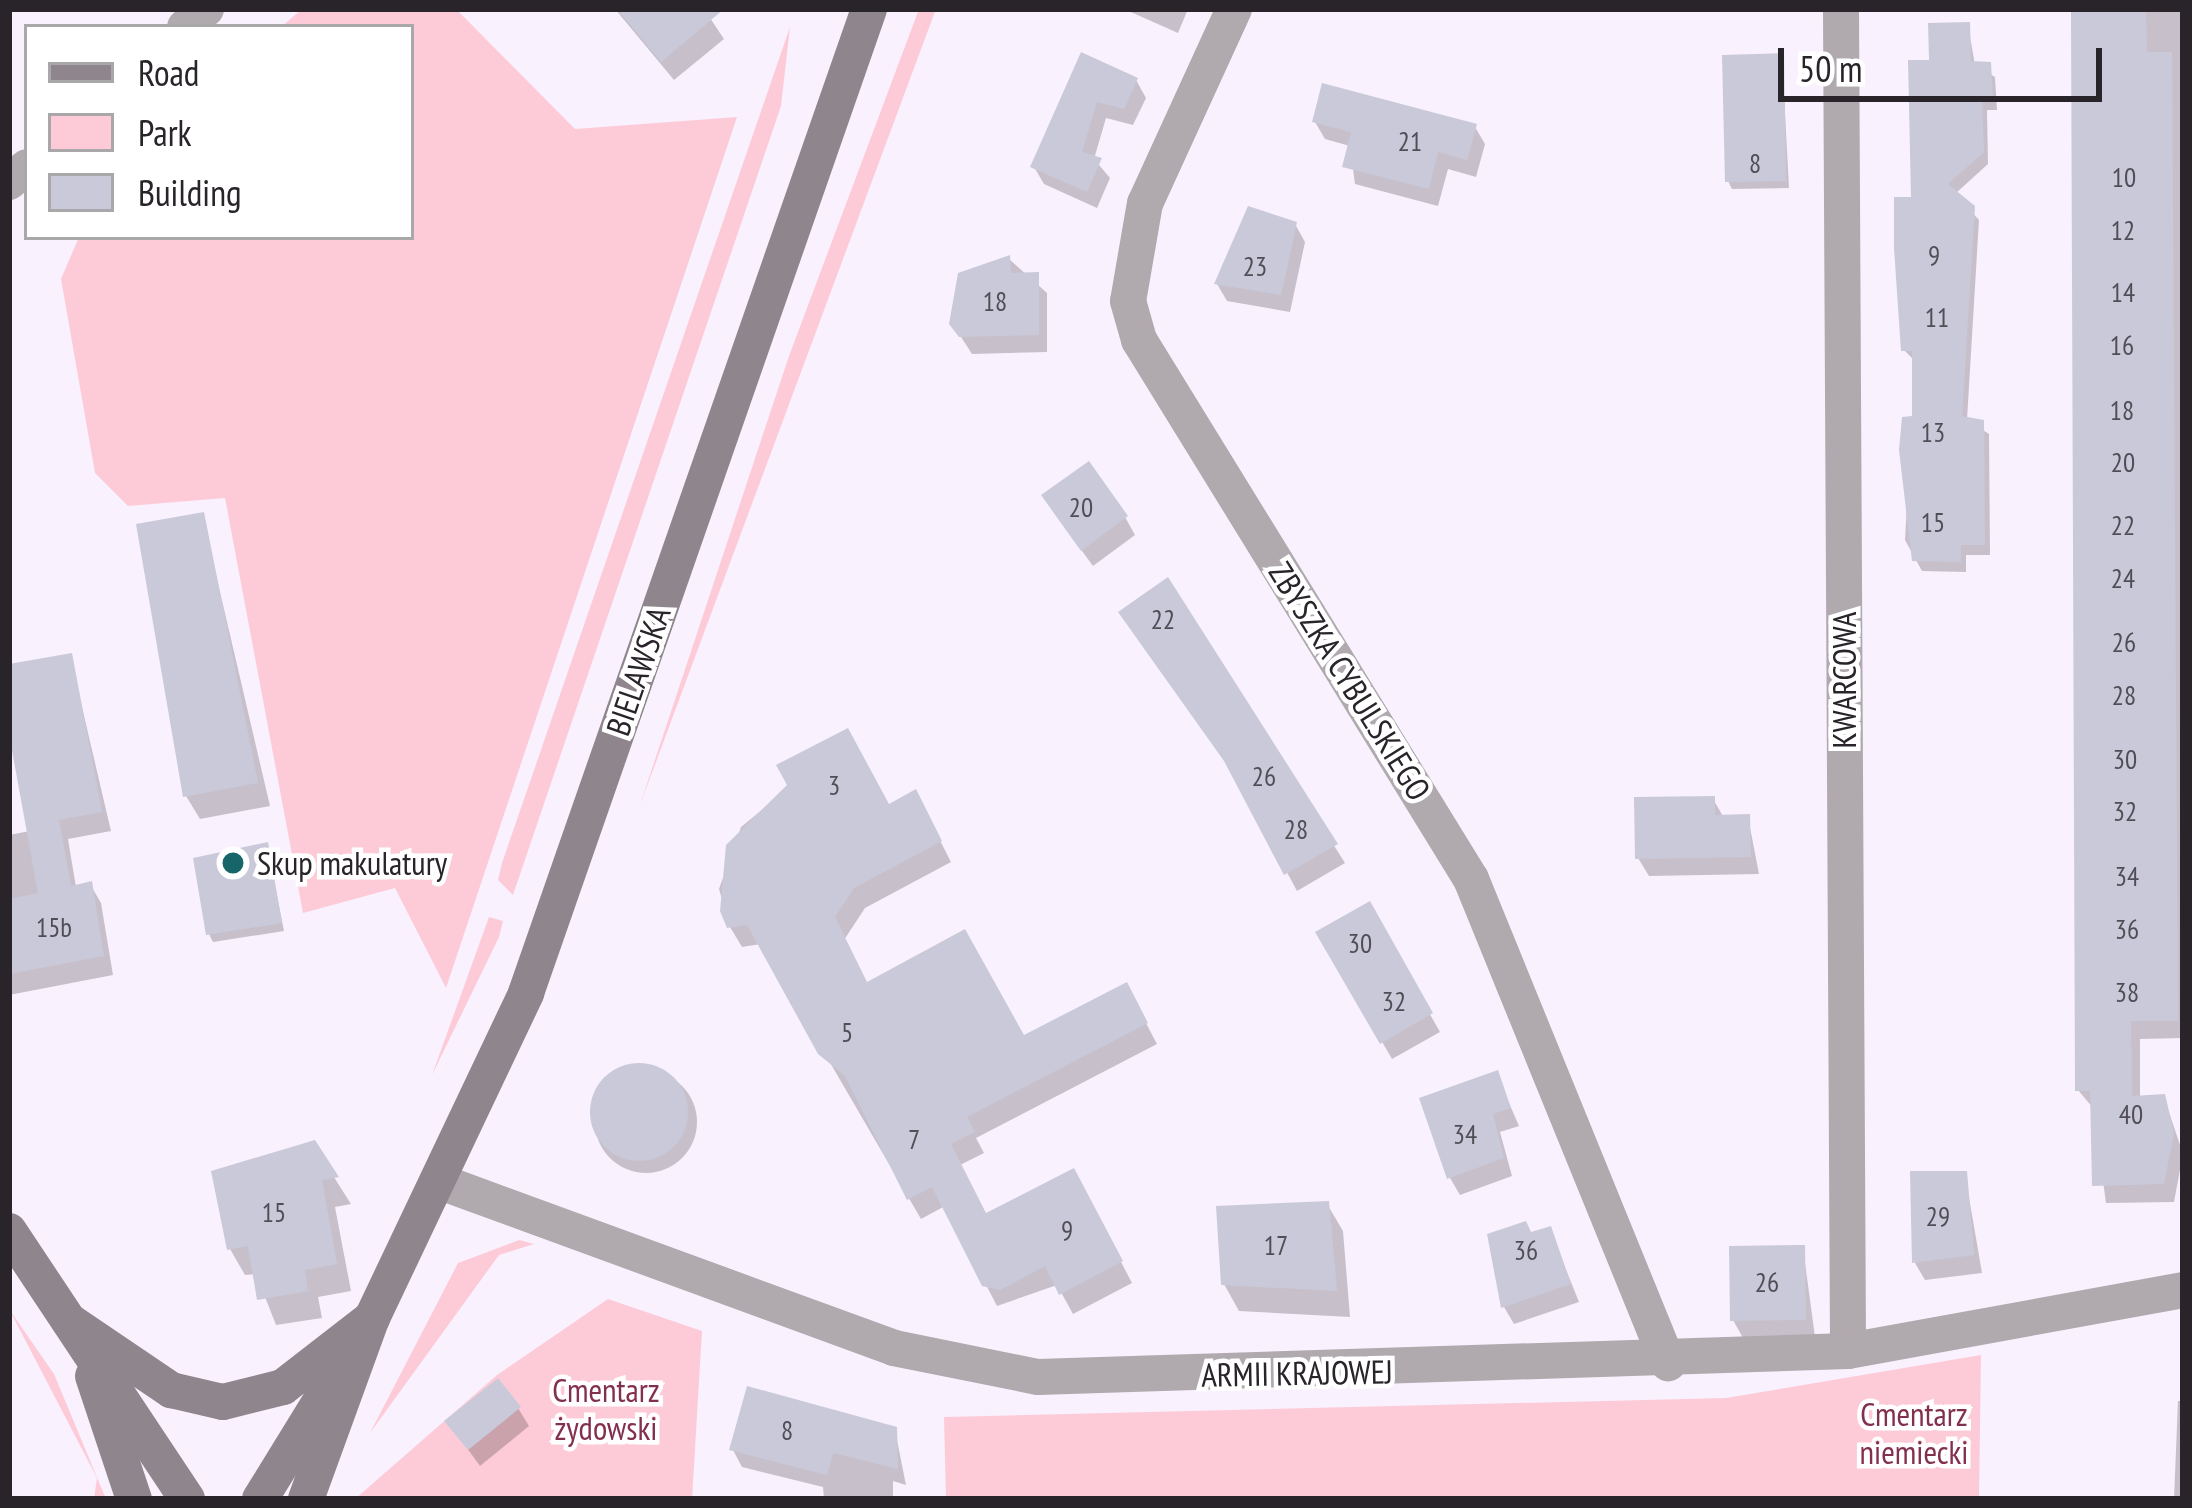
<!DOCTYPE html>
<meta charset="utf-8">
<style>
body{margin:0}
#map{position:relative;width:2192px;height:1508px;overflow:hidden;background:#f9f1fe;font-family:"PT Sans Narrow",sans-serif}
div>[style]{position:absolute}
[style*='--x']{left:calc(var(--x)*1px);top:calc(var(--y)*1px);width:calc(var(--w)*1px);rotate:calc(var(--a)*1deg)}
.green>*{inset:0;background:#fdcbd8}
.shadow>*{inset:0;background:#0003}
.round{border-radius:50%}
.building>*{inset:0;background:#cac9d9}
.street>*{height:36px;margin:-18px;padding:0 18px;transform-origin:18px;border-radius:18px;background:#b0a9ae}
.secondary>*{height:36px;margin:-18px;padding:0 18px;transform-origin:18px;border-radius:18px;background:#8f858c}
.dots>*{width:33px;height:33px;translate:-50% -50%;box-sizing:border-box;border:6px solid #fff;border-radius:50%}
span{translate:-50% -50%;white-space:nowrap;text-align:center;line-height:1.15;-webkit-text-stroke:9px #fff;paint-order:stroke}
.number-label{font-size:27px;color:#504d56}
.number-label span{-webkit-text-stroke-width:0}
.street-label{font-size:33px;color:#28242a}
.poi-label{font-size:33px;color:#28242a}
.left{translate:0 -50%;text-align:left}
.park-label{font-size:33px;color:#82304e}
.frame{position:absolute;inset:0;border:12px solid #28242a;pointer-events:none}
.legend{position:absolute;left:24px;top:24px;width:390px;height:216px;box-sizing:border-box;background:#fff;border:3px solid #a9a7aa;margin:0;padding:15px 21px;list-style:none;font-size:36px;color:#28242a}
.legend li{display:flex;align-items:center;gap:24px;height:60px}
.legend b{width:60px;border:3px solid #a9a7aa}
.scale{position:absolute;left:1778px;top:48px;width:324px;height:54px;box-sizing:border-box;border:6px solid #28242a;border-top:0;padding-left:15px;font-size:36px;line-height:42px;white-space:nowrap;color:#28242a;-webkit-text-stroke:9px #fff;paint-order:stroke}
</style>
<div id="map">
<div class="green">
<div style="clip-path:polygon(302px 9px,456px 9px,575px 129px,737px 117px,446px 988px,395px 888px,303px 913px,225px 498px,128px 506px,95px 473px,61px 279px,79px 237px,411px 237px,411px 27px,281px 27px)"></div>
<div style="clip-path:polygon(919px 9px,936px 9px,640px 805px,789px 356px)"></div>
<div style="clip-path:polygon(790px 27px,781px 106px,513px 895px,498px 880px,502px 863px)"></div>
<div style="clip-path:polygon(489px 917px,503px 921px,499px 937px,432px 1075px)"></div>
<div style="clip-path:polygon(519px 1240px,534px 1244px,499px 1255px,370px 1433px,458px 1263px)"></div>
<div style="clip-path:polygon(608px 1299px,702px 1331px,692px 1499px,355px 1499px,497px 1375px)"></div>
<div style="clip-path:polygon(9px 1309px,54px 1374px,106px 1499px,94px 1499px,97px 1478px)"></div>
<div style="clip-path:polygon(1981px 1355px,1979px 1499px,946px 1499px,944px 1417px,1726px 1398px)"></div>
</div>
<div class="shadow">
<div style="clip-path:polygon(615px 9px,704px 9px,724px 39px,674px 80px)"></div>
<div style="clip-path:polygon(1124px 9px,1188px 9px,1178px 33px)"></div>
<div style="clip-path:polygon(2040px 9px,2181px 9px,2183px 1038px,2140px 1039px,2140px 1098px,2164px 1097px,2183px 1154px,2174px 1202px,2106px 1203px,2093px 1108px,2078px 1090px,2074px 10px)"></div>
<div style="clip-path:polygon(1968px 25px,1975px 65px,1995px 77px,1997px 110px,1987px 110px,1988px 164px,1955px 194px,1979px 220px,1967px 420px,1989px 434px,1990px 555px,1966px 555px,1966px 572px,1922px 571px,1905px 540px,1915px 361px,1904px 350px,1930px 63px)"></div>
<div style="clip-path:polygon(1082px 56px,1136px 80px,1146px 98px,1133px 125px,1106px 118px,1094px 159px,1110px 178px,1097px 208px,1044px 184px,1034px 167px)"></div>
<div style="clip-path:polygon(1782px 56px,1789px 188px,1732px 189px,1728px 181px)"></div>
<div style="clip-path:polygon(1315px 122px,1475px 127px,1485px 144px,1476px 177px,1448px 169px,1438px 206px,1355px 184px,1350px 146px,1325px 139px)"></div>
<div style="clip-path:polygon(1295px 224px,1305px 242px,1290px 312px,1227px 301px,1217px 284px)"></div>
<div style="clip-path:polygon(1009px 259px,1047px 293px,1047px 352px,972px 354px,952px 323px)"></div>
<div style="clip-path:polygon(1055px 514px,1125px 517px,1135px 535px,1093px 566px)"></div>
<div style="clip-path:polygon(202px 515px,270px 806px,200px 819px,186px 796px)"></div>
<div style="clip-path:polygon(1167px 581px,1345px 863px,1297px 891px,1234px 774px)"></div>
<div style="clip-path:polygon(70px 656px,111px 831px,68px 839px,76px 887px,90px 884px,101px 903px,113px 975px,9px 995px,9px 835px,30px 831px,9px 667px)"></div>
<div style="clip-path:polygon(791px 786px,926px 813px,951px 862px,865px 908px,844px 940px,867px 985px,1023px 1038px,1137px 1006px,1157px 1044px,976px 1138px,984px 1153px,960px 1165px,986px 1216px,1084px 1191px,1132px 1283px,1073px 1314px,1057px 1285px,997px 1306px,945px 1206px,921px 1219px,761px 944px,742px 947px,730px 927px,719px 889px,741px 827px)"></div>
<div style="clip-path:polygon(1713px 799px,1724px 818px,1748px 817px,1759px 874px,1649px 876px,1638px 858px)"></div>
<div style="clip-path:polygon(267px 845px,284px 931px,213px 942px,209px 934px)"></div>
<div style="clip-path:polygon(1368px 905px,1440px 1032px,1392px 1059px,1319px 933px)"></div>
<div class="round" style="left:595px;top:1071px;width:102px;height:102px"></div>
<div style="clip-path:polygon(1496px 1073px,1519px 1126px,1500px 1132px,1512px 1176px,1460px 1195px,1450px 1178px)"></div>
<div style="clip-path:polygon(313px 1144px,351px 1204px,335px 1207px,351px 1291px,318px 1297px,322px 1318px,276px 1325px,256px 1274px,245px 1275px,230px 1249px)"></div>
<div style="clip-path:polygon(1965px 1174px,1982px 1273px,1925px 1280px,1915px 1263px)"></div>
<div style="clip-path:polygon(1327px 1204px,1343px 1231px,1350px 1317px,1239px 1311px,1224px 1284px)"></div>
<div style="clip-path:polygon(1550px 1230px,1579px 1302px,1514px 1324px,1504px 1307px,1531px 1235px)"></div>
<div style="clip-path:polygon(1803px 1248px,1815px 1337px,1743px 1338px,1733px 1320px)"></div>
<div style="clip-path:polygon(2178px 1401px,2183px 1401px,2183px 1499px,2174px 1499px)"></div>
<div style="clip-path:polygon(518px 1408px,529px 1426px,480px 1466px,448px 1422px)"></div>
<div style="clip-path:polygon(895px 1430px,906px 1485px,893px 1481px,893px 1499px,824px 1499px,823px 1487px,742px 1467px,733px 1450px)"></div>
</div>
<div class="building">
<div style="clip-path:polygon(617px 9px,724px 9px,661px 62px)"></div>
<div style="clip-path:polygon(2071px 9px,2146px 9px,2147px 52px,2172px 52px,2178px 1021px,2131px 1021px,2132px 1096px,2165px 1094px,2174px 1133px,2164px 1184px,2092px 1186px,2090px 1091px,2075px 1091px)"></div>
<div style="clip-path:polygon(1970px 22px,1971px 61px,1991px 62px,1993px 99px,1982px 100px,1984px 152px,1948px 184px,1975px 206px,1962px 416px,1984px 420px,1985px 545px,1961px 545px,1961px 562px,1912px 561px,1899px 450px,1902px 417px,1912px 416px,1912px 351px,1901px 351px,1894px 248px,1894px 197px,1911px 197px,1908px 60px,1929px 60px,1928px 23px)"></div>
<div style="clip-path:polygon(1081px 52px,1138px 78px,1124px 109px,1097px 102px,1082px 152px,1102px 158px,1087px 192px,1030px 167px)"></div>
<div style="clip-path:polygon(1784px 53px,1786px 181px,1725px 182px,1722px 55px)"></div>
<div style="clip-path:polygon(1322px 83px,1477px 124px,1467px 160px,1438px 152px,1429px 189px,1342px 167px,1351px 132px,1312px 122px)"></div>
<div style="clip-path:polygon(1248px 206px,1297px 222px,1281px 295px,1214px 284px)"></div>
<div style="clip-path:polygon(1010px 255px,1011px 273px,1039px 272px,1039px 335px,959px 337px,949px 324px,958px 273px)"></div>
<div style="clip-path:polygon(1089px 461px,1128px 516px,1081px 551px,1041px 495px)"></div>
<div style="clip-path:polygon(204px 512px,258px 783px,183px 797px,136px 524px)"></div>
<div style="clip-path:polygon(1168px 577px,1338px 844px,1284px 875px,1224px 761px,1118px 612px)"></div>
<div style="clip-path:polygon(72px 653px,102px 812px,59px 820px,71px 886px,92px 881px,104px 956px,9px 974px,9px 899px,38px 893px,9px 734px,9px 664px)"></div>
<div style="clip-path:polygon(848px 728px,889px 804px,916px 789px,942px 841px,854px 888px,835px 917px,867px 982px,965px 929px,1024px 1035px,1127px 982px,1148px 1023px,967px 1117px,975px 1132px,951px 1144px,986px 1213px,1074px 1168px,1123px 1261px,1059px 1295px,1045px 1266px,1000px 1290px,982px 1286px,932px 1187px,907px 1200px,845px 1076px,818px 1054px,747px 925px,727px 928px,720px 911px,726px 845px,787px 785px,776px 765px)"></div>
<div style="clip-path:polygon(1715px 796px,1715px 815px,1750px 814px,1751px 857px,1635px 859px,1634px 797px)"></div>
<div style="clip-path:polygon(268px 842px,282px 923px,206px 935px,193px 858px)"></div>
<div style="clip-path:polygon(1370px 901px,1433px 1013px,1380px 1044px,1315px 932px)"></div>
<div class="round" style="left:590px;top:1063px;width:98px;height:98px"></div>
<div style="clip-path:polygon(1498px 1070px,1511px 1108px,1493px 1114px,1504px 1158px,1447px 1179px,1419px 1098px)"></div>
<div style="clip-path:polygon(315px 1140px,339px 1177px,322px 1180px,337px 1264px,305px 1270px,308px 1291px,257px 1300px,248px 1246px,227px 1250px,211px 1171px)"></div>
<div style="clip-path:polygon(1910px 1171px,1967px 1171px,1974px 1255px,1912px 1263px)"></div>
<div style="clip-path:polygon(1329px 1201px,1337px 1291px,1221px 1285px,1216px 1206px)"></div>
<div style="clip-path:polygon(1526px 1221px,1531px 1232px,1551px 1226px,1571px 1284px,1501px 1308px,1487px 1234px)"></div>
<div style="clip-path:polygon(1805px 1245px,1806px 1320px,1730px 1321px,1729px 1246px)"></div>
<div style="clip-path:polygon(498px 1378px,521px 1407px,468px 1450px,444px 1421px)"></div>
<div style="clip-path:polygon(747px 1386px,897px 1427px,898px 1469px,833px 1453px,827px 1475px,729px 1450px)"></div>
</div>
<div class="street">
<div style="--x:1234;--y:9;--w:213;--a:114.6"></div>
<div style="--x:1145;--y:203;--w:99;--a:99.8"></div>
<div style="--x:1128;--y:301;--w:41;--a:74.2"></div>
<div style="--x:1139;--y:340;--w:633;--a:58.37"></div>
<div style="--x:1471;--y:879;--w:523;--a:67.85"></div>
<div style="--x:1841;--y:9;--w:1342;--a:89.7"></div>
<div style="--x:185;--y:27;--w:28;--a:-41"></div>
<div style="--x:9;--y:182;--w:23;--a:-40"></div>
<div style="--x:438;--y:1181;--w:486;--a:20.1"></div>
<div style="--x:894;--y:1348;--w:147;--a:11.4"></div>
<div style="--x:1038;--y:1377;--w:810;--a:-1.84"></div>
<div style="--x:1848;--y:1351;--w:341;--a:-10.3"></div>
</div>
<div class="secondary">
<div style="--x:9;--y:1231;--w:322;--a:56.4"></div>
<div style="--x:72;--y:1323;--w:120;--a:34.1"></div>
<div style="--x:171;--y:1390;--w:53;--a:13"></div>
<div style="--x:223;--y:1402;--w:62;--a:-14"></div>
<div style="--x:283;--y:1387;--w:113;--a:-37.8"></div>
<div style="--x:93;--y:1376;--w:130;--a:71.6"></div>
<div style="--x:260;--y:1499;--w:137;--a:-58.4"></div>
<div style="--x:306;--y:1499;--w:193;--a:-70"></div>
<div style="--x:372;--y:1318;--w:360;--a:-64.6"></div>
<div style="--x:526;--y:993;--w:1042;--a:-70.78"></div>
</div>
<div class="dots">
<div style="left:233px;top:863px;background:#166568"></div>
</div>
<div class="number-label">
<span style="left:1410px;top:142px">21</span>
<span style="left:1755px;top:164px">8</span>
<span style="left:2124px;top:178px">10</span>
<span style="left:2123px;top:231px">12</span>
<span style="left:1934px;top:256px">9</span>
<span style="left:1255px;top:267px">23</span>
<span style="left:2123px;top:293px">14</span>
<span style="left:995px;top:302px">18</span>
<span style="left:1937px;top:318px">11</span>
<span style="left:2122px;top:346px">16</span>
<span style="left:2122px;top:411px">18</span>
<span style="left:1933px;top:433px">13</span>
<span style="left:2123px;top:463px">20</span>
<span style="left:1081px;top:508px">20</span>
<span style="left:1933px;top:523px">15</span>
<span style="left:2123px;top:526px">22</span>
<span style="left:2123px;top:579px">24</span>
<span style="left:1163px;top:620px">22</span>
<span style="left:2124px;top:643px">26</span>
<span style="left:2124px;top:696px">28</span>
<span style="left:2125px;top:760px">30</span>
<span style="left:1264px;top:777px">26</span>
<span style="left:834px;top:786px">3</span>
<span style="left:2125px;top:812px">32</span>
<span style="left:1296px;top:830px">28</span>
<span style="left:2127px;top:877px">34</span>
<span style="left:54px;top:928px">15b</span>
<span style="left:2127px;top:930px">36</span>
<span style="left:1360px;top:944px">30</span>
<span style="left:2127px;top:993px">38</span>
<span style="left:1394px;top:1002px">32</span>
<span style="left:847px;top:1033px">5</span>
<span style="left:2131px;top:1115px">40</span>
<span style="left:1465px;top:1135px">34</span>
<span style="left:914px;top:1140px">7</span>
<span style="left:274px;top:1213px">15</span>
<span style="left:1938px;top:1217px">29</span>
<span style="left:1067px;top:1231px">9</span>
<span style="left:1276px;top:1246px">17</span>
<span style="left:1526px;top:1251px">36</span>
<span style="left:1767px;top:1283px">26</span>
<span style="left:787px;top:1431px">8</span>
</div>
<div class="street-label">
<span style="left:638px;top:671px;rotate:-71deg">BIELAWSKA</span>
<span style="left:1844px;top:680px;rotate:-90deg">KWARCOWA</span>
<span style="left:1350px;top:681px;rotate:58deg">ZBYSZKA CYBULSKIEGO</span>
<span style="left:1297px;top:1373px;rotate:-1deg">ARMII KRAJOWEJ</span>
</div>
<div class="poi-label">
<span class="left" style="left:257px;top:863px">Skup makulatury</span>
</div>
<div class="park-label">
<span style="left:606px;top:1409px">Cmentarz<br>żydowski</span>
<span style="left:1914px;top:1433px">Cmentarz<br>niemiecki</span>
</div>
<div class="frame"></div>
<ul class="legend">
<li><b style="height:15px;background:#8f858c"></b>Road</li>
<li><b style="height:33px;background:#fdcbd8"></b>Park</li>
<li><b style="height:33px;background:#cac9d9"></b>Building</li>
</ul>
<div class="scale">50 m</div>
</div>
